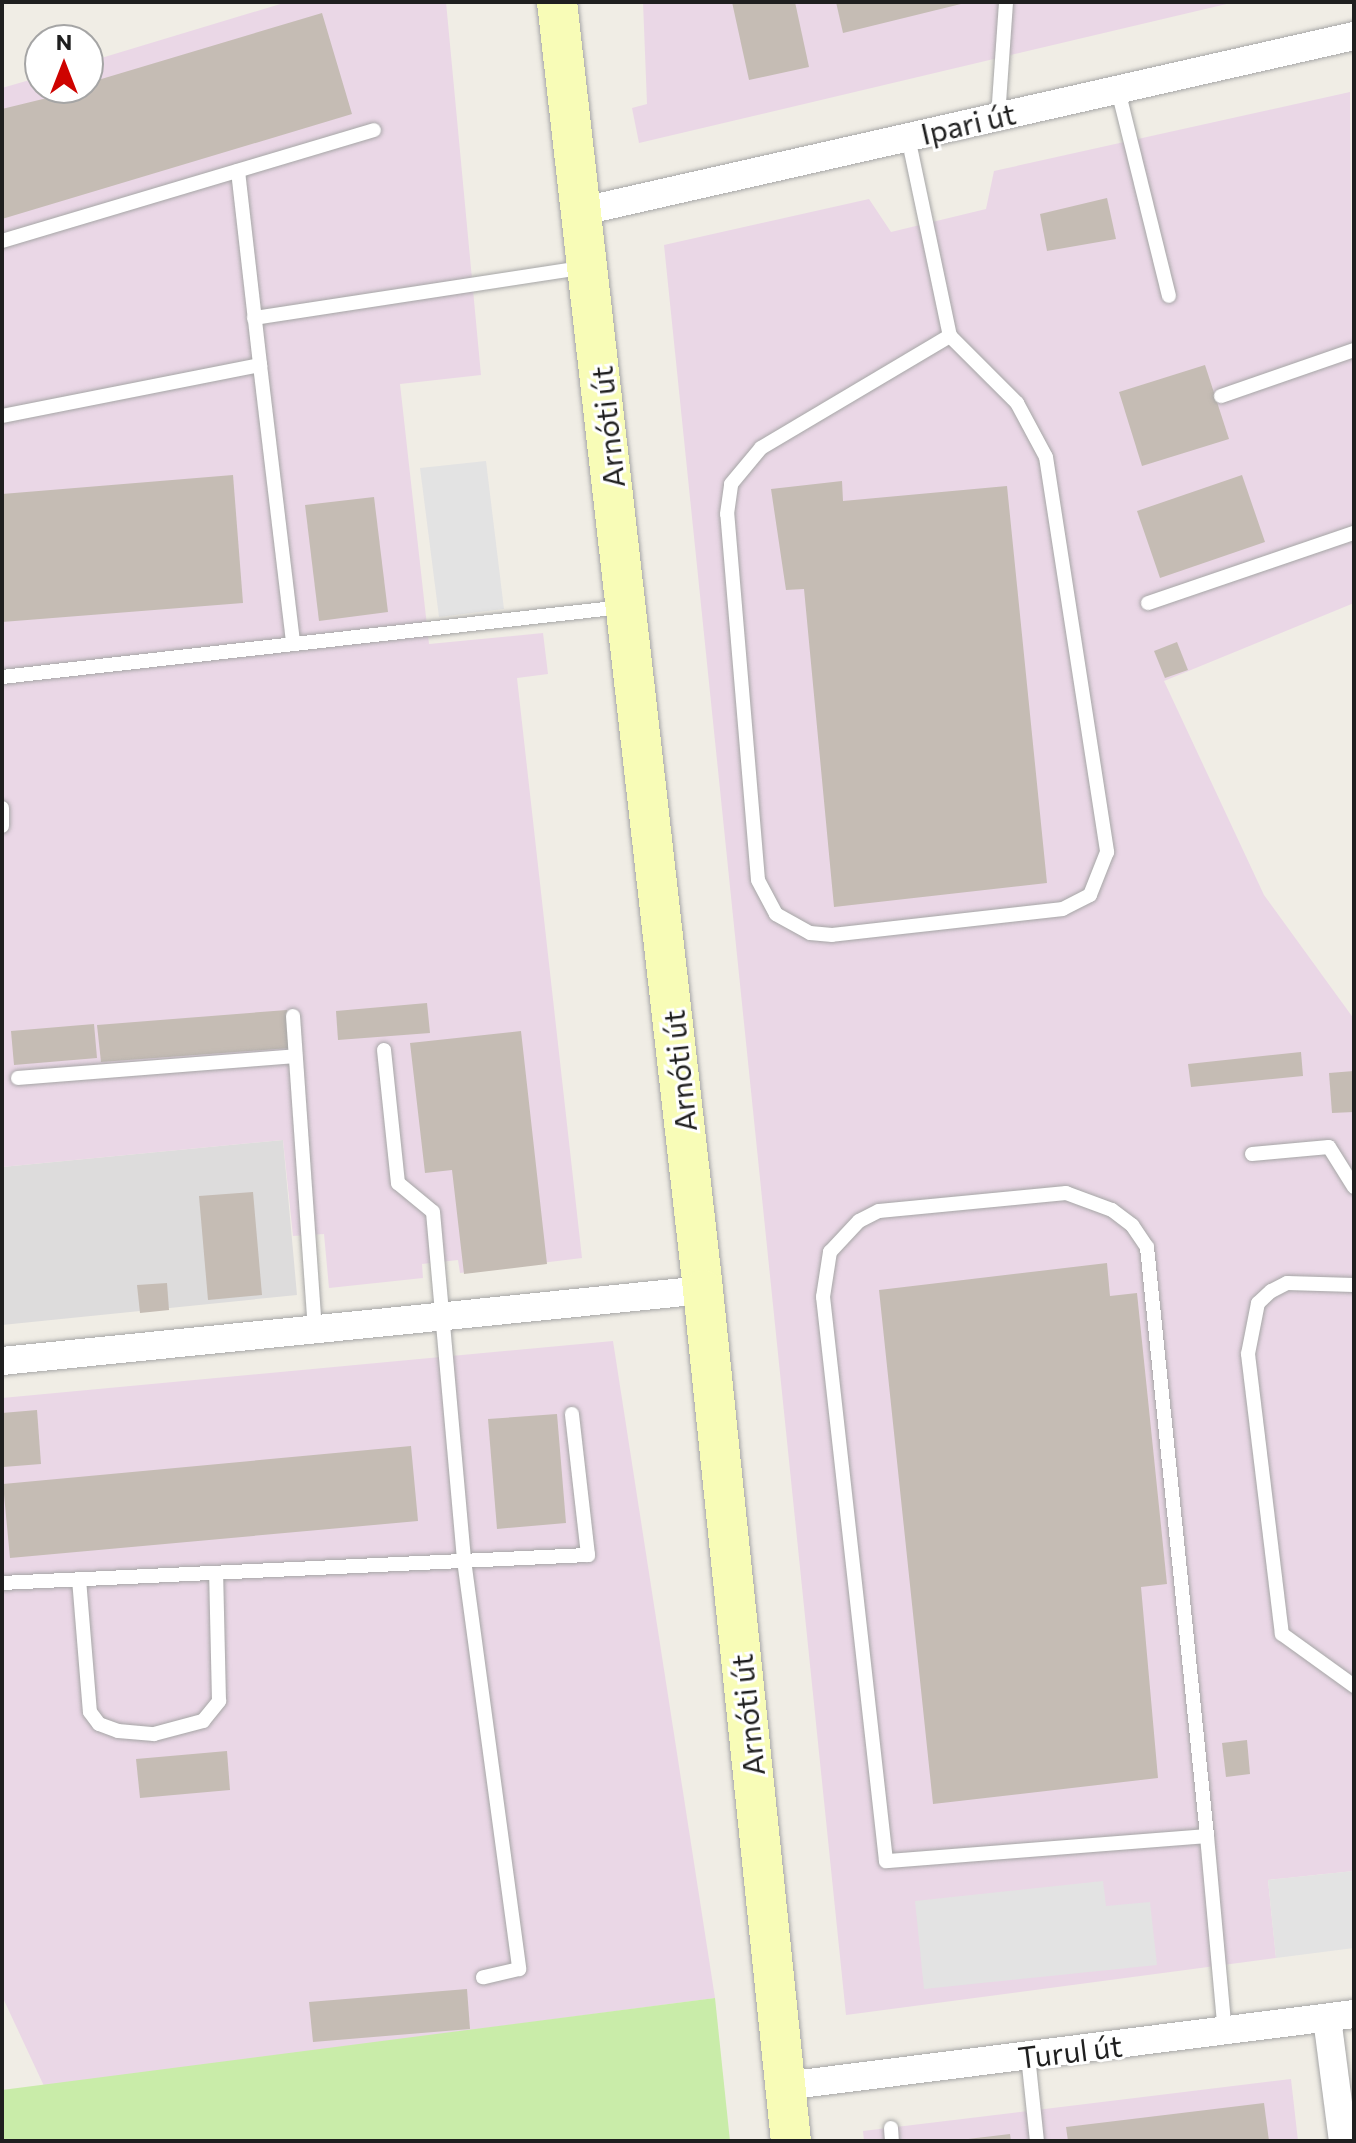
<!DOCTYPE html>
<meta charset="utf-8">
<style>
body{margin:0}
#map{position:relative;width:1356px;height:2143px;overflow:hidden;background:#f0ede5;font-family:Commissioner,sans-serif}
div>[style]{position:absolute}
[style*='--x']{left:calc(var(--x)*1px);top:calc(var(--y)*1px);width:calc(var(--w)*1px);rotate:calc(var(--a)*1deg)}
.residential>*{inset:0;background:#dddcdc}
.industrial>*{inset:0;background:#ead7e6}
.grass>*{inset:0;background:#c9eca9}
.parking>*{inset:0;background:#e3e3e3}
.building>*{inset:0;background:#c5bcb4}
.roads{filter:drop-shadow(0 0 2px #a6a6a6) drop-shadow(0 0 2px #a6a6a6)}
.lane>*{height:14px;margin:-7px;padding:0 7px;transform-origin:7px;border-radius:7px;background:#fff}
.street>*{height:28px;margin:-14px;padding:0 14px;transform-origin:14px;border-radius:14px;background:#fff}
.secondary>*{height:40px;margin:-20px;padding:0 20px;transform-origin:20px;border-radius:20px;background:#f8fcb7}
span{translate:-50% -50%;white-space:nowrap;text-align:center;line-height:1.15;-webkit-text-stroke:6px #fff;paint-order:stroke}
.street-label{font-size:30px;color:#1f1f1f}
.frame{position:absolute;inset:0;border:4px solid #1f1f1f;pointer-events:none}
.north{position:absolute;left:24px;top:24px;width:80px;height:80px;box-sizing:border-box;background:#fff;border:2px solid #a5a5a5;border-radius:50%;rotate:0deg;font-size:22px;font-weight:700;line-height:32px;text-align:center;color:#1f1f1f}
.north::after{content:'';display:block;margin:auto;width:28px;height:36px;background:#ce0300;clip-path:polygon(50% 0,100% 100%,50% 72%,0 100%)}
</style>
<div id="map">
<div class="residential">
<div style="clip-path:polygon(283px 1140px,297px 1295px,2px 1325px,2px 1167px)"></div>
</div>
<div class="industrial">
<div style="clip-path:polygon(287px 2px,446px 2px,481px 375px,400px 384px,429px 644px,543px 633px,548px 674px,517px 678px,582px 1258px,460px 1273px,458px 1260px,422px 1264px,423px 1278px,329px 1288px,324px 1234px,293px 1236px,283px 1140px,2px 1167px,2px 88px,40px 77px,40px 88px,88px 88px,88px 62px)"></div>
<div style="clip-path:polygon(643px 2px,1235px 2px,639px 143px,632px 108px,647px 104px)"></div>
<div style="clip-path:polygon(1350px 92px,1354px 603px,1164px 681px,1264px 895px,1354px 1019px,1354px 1871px,1268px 1880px,1276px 1958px,846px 2015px,664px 245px,869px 199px,891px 232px,986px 209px,994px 171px)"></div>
<div style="clip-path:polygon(613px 1341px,715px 1998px,44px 2086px,2px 1996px,2px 1398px)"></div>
<div style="clip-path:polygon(1291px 2079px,1298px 2141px,864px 2141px,863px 2131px)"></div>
</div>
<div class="grass">
<div style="clip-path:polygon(715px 1998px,730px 2141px,2px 2141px,2px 2090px)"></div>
</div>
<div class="parking">
<div style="clip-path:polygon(486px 461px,504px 609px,439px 617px,420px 468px)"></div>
<div style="clip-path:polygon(1354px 1871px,1354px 1948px,1276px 1958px,1268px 1880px)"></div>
<div style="clip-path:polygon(1103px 1881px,1106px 1906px,1150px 1902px,1157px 1965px,924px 1989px,915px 1901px)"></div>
</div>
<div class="building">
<div style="clip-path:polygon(732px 2px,795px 2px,809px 67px,749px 80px)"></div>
<div style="clip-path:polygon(836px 2px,965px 2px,965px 3px,843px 33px)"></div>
<div style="clip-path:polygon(322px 13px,352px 114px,2px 219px,2px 109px,88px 88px,88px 83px)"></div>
<div style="clip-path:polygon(1107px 198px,1116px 239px,1047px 251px,1040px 214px)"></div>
<div style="clip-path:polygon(1205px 365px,1229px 439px,1142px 466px,1119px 392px)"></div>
<div style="clip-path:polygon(233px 475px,243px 603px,2px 622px,2px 494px)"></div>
<div style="clip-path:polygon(1242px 475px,1265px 542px,1160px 578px,1137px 511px)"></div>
<div style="clip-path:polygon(842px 481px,843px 501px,1007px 486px,1047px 883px,834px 907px,804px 589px,786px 590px,771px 489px)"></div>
<div style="clip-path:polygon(374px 497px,388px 612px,319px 621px,305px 505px)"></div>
<div style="clip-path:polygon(1177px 642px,1188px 670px,1165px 678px,1154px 651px)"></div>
<div style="clip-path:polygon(427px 1003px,430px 1033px,338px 1040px,336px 1011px)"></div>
<div style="clip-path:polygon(287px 1010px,290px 1048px,101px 1062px,97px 1025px)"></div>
<div style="clip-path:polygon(94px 1024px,97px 1058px,14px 1065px,11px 1031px)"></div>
<div style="clip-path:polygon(521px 1031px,547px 1264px,464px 1274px,452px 1170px,425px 1173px,410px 1043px)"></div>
<div style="clip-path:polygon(1301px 1052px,1303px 1076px,1191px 1087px,1188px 1064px)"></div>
<div style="clip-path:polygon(1354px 1071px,1354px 1112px,1332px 1113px,1329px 1073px)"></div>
<div style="clip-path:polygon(253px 1192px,262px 1295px,208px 1300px,199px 1196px)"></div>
<div style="clip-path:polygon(1107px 1263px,1110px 1296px,1137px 1293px,1167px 1584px,1141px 1587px,1158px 1778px,933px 1804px,879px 1290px)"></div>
<div style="clip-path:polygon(167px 1283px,169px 1310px,140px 1313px,137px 1285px)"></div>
<div style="clip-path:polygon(37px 1410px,41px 1464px,3px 1467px,2px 1413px)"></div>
<div style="clip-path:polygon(557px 1414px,566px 1523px,497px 1529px,488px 1419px)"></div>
<div style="clip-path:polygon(411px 1446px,418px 1521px,10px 1558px,3px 1484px)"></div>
<div style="clip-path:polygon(1247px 1740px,1250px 1774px,1226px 1777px,1222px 1743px)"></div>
<div style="clip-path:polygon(227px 1751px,230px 1790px,140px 1798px,136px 1759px)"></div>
<div style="clip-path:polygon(467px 1989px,470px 2029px,313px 2042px,309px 2002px)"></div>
<div style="clip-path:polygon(1264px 2103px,1269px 2141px,1068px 2141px,1066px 2127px)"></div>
<div style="clip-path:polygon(1010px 2134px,1011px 2141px,968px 2141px,968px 2139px)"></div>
</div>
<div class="roads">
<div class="lane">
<div style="--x:1118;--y:90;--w:212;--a:76.1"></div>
<div style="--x:998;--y:117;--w:115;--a:-86"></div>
<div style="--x:908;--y:137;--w:203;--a:78.1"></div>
<div style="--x:950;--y:336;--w:95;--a:45"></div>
<div style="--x:1017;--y:403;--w:61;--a:61.8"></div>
<div style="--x:1046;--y:457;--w:400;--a:81.2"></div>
<div style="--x:1107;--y:852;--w:46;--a:111.6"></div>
<div style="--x:1090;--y:895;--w:30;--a:153"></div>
<div style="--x:1063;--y:909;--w:232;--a:173.6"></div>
<div style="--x:832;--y:935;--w:22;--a:-175"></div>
<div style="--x:810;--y:933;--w:39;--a:-151"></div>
<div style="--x:776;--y:914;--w:38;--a:-118"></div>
<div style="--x:758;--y:880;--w:367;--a:-94.8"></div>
<div style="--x:727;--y:514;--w:30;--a:-82"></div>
<div style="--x:731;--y:484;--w:47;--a:-50.2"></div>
<div style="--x:761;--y:448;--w:220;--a:-30.7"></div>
<div style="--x:238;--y:171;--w:195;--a:83.5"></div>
<div style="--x:2;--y:241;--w:388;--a:-16.6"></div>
<div style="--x:254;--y:318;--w:336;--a:-8.7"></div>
<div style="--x:1221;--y:396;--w:141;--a:-19.1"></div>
<div style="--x:2;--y:416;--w:263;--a:-11.2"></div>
<div style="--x:260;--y:365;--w:280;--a:83.2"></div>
<div style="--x:1148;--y:603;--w:218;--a:-18.8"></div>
<div style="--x:2;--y:677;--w:624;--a:-6.44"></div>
<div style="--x:2;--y:808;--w:18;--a:90"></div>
<div style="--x:293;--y:1016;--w:315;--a:86"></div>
<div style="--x:384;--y:1050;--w:134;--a:84"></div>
<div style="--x:398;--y:1183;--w:45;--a:39.6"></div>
<div style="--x:433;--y:1212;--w:349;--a:84.9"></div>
<div style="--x:464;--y:1560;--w:413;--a:82.3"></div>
<div style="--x:519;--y:1969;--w:37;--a:167"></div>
<div style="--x:18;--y:1078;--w:278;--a:-4.5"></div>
<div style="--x:1252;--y:1154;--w:77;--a:-5.2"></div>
<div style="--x:1329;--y:1147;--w:47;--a:58"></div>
<div style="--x:1354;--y:1285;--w:67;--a:-178.3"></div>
<div style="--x:1287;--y:1283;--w:18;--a:153"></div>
<div style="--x:1271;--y:1291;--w:18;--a:137"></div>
<div style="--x:1258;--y:1303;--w:52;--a:101.1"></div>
<div style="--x:1248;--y:1354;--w:282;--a:83.1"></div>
<div style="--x:1282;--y:1634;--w:89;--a:35.8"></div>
<div style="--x:79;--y:1579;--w:133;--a:85.3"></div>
<div style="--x:90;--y:1712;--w:15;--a:53"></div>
<div style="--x:99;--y:1724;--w:20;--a:20"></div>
<div style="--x:118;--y:1731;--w:36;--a:5"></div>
<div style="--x:154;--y:1734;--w:51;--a:-14.9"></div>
<div style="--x:203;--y:1721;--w:26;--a:-51"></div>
<div style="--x:219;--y:1701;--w:128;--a:-91.3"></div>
<div style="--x:2;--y:1583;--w:587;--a:-2.74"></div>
<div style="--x:588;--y:1555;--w:142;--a:-96.5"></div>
<div style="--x:1207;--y:1836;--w:322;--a:175.5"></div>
<div style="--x:886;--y:1861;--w:568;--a:-96.37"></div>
<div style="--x:823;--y:1297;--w:46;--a:-81.2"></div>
<div style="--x:830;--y:1252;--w:42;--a:-46.9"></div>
<div style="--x:859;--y:1221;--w:22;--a:-27"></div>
<div style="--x:879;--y:1211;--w:188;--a:-5.5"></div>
<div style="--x:1066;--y:1193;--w:49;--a:20.3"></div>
<div style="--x:1112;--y:1210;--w:25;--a:37"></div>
<div style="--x:1132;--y:1225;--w:27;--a:56"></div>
<div style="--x:1147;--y:1247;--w:592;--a:84.18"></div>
<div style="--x:1207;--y:1836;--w:197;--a:84.8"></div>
<div style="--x:1028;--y:2056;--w:85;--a:84"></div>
<div style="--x:891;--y:2128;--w:13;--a:86"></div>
</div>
<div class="street">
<div style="--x:583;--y:211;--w:791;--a:-12.79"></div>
<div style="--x:2;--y:1361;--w:705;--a:-5.78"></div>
<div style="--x:1327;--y:2018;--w:124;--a:82.6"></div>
<div style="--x:785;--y:2086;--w:574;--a:-7.21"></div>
</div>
<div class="secondary">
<div style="--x:557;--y:2;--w:1296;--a:83.53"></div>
<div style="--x:703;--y:1290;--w:856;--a:84.1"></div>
</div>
</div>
<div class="street-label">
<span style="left:968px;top:123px;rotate:-13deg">Ipari út</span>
<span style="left:607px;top:427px;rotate:-96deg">Arnóti út</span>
<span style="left:679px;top:1071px;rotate:-96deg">Arnóti út</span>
<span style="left:747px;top:1715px;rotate:-96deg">Arnóti út</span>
<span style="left:1070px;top:2051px;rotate:-7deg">Turul út</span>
</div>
<div class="frame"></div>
<div class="north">N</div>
</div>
